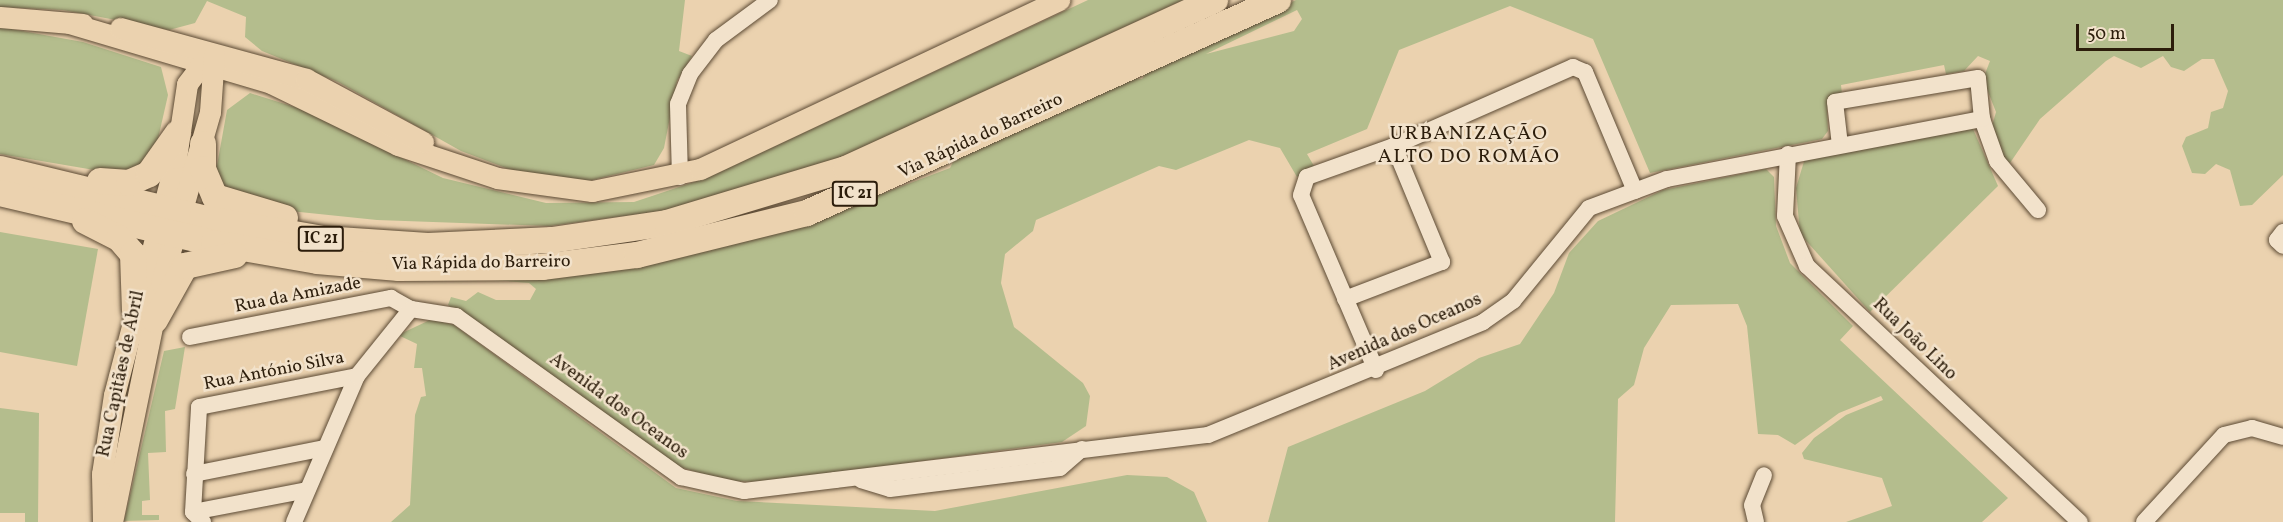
<!DOCTYPE html>
<meta charset="utf-8">
<style>
body{margin:0}
#map{position:relative;width:2283px;height:522px;overflow:hidden;background:#ebd2af;font-family:Vollkorn,serif}
div>[style]{position:absolute}
[style*='--x']{left:calc(var(--x)*1px);top:calc(var(--y)*1px);width:calc(var(--w)*1px);rotate:calc(var(--a)*1deg)}
.green>*{inset:0;background:#b4bd8d}
.roads{filter:drop-shadow(0 0 2px #5c4a34) drop-shadow(0 0 2px #5c4a34)}
.minor>*{height:16px;margin:-8px;padding:0 8px;transform-origin:8px;border-radius:8px;background:#f2e2cb}
.major>*{height:21px;margin:-10.5px;padding:0 10.5px;transform-origin:10.5px;border-radius:10.5px;background:#ebd2af}
.highway>*{height:26px;margin:-13px;padding:0 13px;transform-origin:13px;border-radius:13px;background:#ebd2af}
span{translate:-50% -50%;white-space:nowrap;text-align:center;line-height:1.15;-webkit-text-stroke:5px #f2e2cb;paint-order:stroke}
.shield-label span{padding:2px 4px;background:#f2e2cb;border:2px solid;border-radius:4px;-webkit-text-stroke-width:0}
.shield-label{font-size:16px;color:#2c1d0b;font-weight:700}
.street-label{font-size:18px;color:#2c1d0b}
.neighbourhood-label{font-size:20px;color:#2c1d0b;letter-spacing:1.5px}
.scale{position:absolute;left:2076px;top:24px;width:98px;height:27px;box-sizing:border-box;border:3px solid #2c1d0b;border-top:0;padding-left:8px;font-size:18px;line-height:21px;white-space:nowrap;color:#2c1d0b;-webkit-text-stroke:4px #f2e2cb;paint-order:stroke}
</style>
<div id="map">
<div class="green">
<div style="clip-path:polygon(0 0,685px 0,679px 51px,692px 56px,677px 81px,664px 148px,654px 165px,588px 181px,517px 172px,461px 151px,338px 82px,262px 51px,245px 37px,246px 17px,207px 1px,195px 23px,169px 30px,63px 10px,0 7px)"></div>
<div style="clip-path:polygon(1088px 0,1183px 0,822px 166px,677px 209px,549px 226px,377px 220px,290px 211px,226px 193px,216px 171px,227px 110px,250px 93px,301px 109px,443px 178px,546px 203px,634px 202px,709px 177px)"></div>
<div style="clip-path:polygon(evenodd,1296px 0,2283px 0,2283px 175px,2252px 205px,2240px 206px,2230px 170px,2216px 164px,2205px 174px,2192px 173px,2182px 146px,2186px 137px,2208px 128px,2211px 112px,2223px 108px,2228px 91px,2214px 59px,2202px 59px,2184px 71px,2171px 67px,2163px 56px,2141px 68px,2114px 56px,2106px 61px,2040px 119px,2010px 163px,1996px 151px,1992px 126px,1996px 112px,1983px 79px,1990px 61px,1978px 56px,1964px 71px,1946px 74px,1944px 65px,1841px 85px,1842px 94px,1827px 108px,1828px 131px,1822px 139px,1650px 173px,1593px 39px,1510px 6px,1399px 50px,1367px 129px,1307px 154px,1314px 166px,1297px 177px,1280px 148px,1249px 140px,1176px 170px,1159px 166px,1036px 220px,1033px 231px,1005px 254px,1001px 283px,1014px 327px,1083px 383px,1090px 396px,1086px 426px,1062px 442px,768px 482px,728px 481px,680px 467px,448px 305px,451px 297px,466px 301px,478px 292px,496px 300px,530px 300px,536px 289px,529px 283px,495px 280px,708px 251px,839px 210px,950px 168px,954px 160px,1132px 78px,1142px 79px,1148px 70px,1296px 0,1297px 10px,1302px 19px,1294px 31px,1206px 54px,1297px 10px)"></div>
<div style="clip-path:polygon(0 27px,83px 42px,161px 67px,168px 95px,155px 152px,137px 171px,112px 173px,0 154px)"></div>
<div style="clip-path:polygon(1973px 129px,1998px 186px,1870px 312px,1800px 234px,1796px 188px,1805px 158px)"></div>
<div style="clip-path:polygon(1766px 169px,1774px 177px,1776px 226px,1790px 263px,1853px 326px,1840px 340px,2008px 498px,1982px 522px,1846px 522px,1892px 506px,1882px 478px,1804px 459px,1802px 453px,1814px 438px,1846px 415px,1883px 400px,1881px 396px,1839px 413px,1795px 445px,1778px 435px,1758px 434px,1747px 326px,1738px 304px,1671px 305px,1644px 348px,1634px 385px,1618px 399px,1615px 522px,1268px 522px,1288px 447px,1425px 391px,1479px 358px,1520px 344px,1554px 293px,1569px 253px,1598px 221px,1663px 190px)"></div>
<div style="clip-path:polygon(0 232px,98px 249px,77px 366px,0 352px)"></div>
<div style="clip-path:polygon(432px 319px,454px 325px,676px 488px,737px 501px,935px 511px,1127px 475px,1167px 477px,1194px 492px,1207px 522px,391px 522px,410px 505px,415px 415px,421px 397px,426px 396px,422px 368px,414px 368px,417px 344px,398px 335px)"></div>
<div style="clip-path:polygon(185px 347px,175px 409px,165px 411px,166px 452px,148px 453px,150px 500px,142px 501px,142px 515px,159px 515px,159px 520px,124px 521px,164px 351px)"></div>
<div style="clip-path:polygon(0 408px,39px 413px,38px 522px,25px 522px,25px 513px,0 513px)"></div>
</div>
<div class="roads">
<div class="minor">
<div style="--x:1982;--y:119;--w:45;--a:70.3"></div>
<div style="--x:1997;--y:161;--w:64;--a:50.1"></div>
<div style="--x:1788;--y:154;--w:62;--a:92.8"></div>
<div style="--x:1785;--y:216;--w:55;--a:66.3"></div>
<div style="--x:1807;--y:266;--w:374;--a:43.2"></div>
<div style="--x:680;--y:177;--w:73;--a:-91.6"></div>
<div style="--x:678;--y:104;--w:32;--a:-68"></div>
<div style="--x:690;--y:74;--w:43;--a:-52.6"></div>
<div style="--x:716;--y:40;--w:67;--a:-36.5"></div>
<div style="--x:2283;--y:232;--w:10;--a:127"></div>
<div style="--x:2277;--y:240;--w:8;--a:45"></div>
<div style="--x:1345;--y:299;--w:104;--a:-20.9"></div>
<div style="--x:1442;--y:262;--w:126;--a:-112.5"></div>
<div style="--x:411;--y:309;--w:46;--a:8.8"></div>
<div style="--x:456;--y:316;--w:277;--a:35.6"></div>
<div style="--x:681;--y:477;--w:65;--a:12.5"></div>
<div style="--x:744;--y:491;--w:92;--a:-6.9"></div>
<div style="--x:835;--y:480;--w:376;--a:-6.9"></div>
<div style="--x:1208;--y:435;--w:297;--a:-22.3"></div>
<div style="--x:1483;--y:322;--w:37;--a:-35"></div>
<div style="--x:1513;--y:301;--w:120;--a:-50.7"></div>
<div style="--x:1589;--y:208;--w:83;--a:-20.4"></div>
<div style="--x:1667;--y:179;--w:321;--a:-10.8"></div>
<div style="--x:1982;--y:119;--w:41;--a:-95.6"></div>
<div style="--x:1978;--y:78;--w:145;--a:170.5"></div>
<div style="--x:1835;--y:102;--w:43;--a:83.4"></div>
<div style="--x:190;--y:337;--w:205;--a:-11"></div>
<div style="--x:391;--y:298;--w:23;--a:29"></div>
<div style="--x:1376;--y:370;--w:190;--a:-113.2"></div>
<div style="--x:1301;--y:195;--w:19;--a:-72"></div>
<div style="--x:1307;--y:177;--w:92;--a:-19.6"></div>
<div style="--x:1394;--y:146;--w:196;--a:-23.8"></div>
<div style="--x:1573;--y:67;--w:13;--a:23"></div>
<div style="--x:1585;--y:72;--w:129;--a:67.2"></div>
<div style="--x:194;--y:474;--w:134;--a:-11.2"></div>
<div style="--x:861;--y:480;--w:30;--a:17"></div>
<div style="--x:890;--y:489;--w:171;--a:-7"></div>
<div style="--x:1060;--y:468;--w:29;--a:-41"></div>
<div style="--x:193;--y:512;--w:116;--a:-10.9"></div>
<div style="--x:203;--y:522;--w:14;--a:-135"></div>
<div style="--x:193;--y:512;--w:105;--a:-86.7"></div>
<div style="--x:199;--y:407;--w:161;--a:-11.1"></div>
<div style="--x:294;--y:522;--w:159;--a:-66.7"></div>
<div style="--x:357;--y:376;--w:86;--a:-51.1"></div>
<div style="--x:1756;--y:522;--w:17;--a:-103"></div>
<div style="--x:1752;--y:505;--w:32;--a:-68"></div>
<div style="--x:2144;--y:522;--w:118;--a:-47.4"></div>
<div style="--x:2224;--y:435;--w:29;--a:-14"></div>
<div style="--x:2252;--y:428;--w:32;--a:16"></div>
</div>
<div class="major">
<div style="--x:0;--y:17;--w:83;--a:4.8"></div>
<div style="--x:69;--y:23;--w:211;--a:16.5"></div>
<div style="--x:271;--y:83;--w:141;--a:26"></div>
<div style="--x:398;--y:145;--w:104;--a:18.4"></div>
<div style="--x:497;--y:178;--w:96;--a:7.8"></div>
<div style="--x:592;--y:191;--w:110;--a:-11.5"></div>
<div style="--x:700;--y:169;--w:397;--a:-25.2"></div>
<div style="--x:120;--y:28;--w:193;--a:15.3"></div>
<div style="--x:306;--y:79;--w:133;--a:28.3"></div>
<div style="--x:103;--y:522;--w:48;--a:-91.2"></div>
<div style="--x:102;--y:474;--w:80;--a:-81.4"></div>
<div style="--x:114;--y:395;--w:245;--a:-75.3"></div>
<div style="--x:176;--y:158;--w:75;--a:-81.5"></div>
<div style="--x:187;--y:84;--w:36;--a:-53"></div>
<div style="--x:112;--y:522;--w:244;--a:-78.4"></div>
<div style="--x:161;--y:283;--w:178;--a:-74"></div>
<div style="--x:210;--y:112;--w:57;--a:-86"></div>
</div>
<div class="highway">
<div style="--x:203;--y:144;--w:25;--a:90"></div>
<div style="--x:203;--y:169;--w:30;--a:67"></div>
<div style="--x:215;--y:197;--w:73;--a:16.7"></div>
<div style="--x:0;--y:169;--w:208;--a:13.6"></div>
<div style="--x:202;--y:218;--w:123;--a:9.8"></div>
<div style="--x:323;--y:239;--w:105;--a:3.8"></div>
<div style="--x:428;--y:246;--w:124;--a:-2.8"></div>
<div style="--x:552;--y:240;--w:116;--a:-8.4"></div>
<div style="--x:667;--y:223;--w:187;--a:-16.8"></div>
<div style="--x:846;--y:169;--w:406;--a:-24.6"></div>
<div style="--x:100;--y:181;--w:29;--a:4"></div>
<div style="--x:129;--y:183;--w:22;--a:-24"></div>
<div style="--x:149;--y:174;--w:50;--a:-54.7"></div>
<div style="--x:0;--y:193;--w:220;--a:13.2"></div>
<div style="--x:214;--y:243;--w:105;--a:9.9"></div>
<div style="--x:317;--y:261;--w:82;--a:4.9"></div>
<div style="--x:399;--y:268;--w:143;--a:-0.4"></div>
<div style="--x:542;--y:267;--w:96;--a:-7.2"></div>
<div style="--x:637;--y:255;--w:175;--a:-13.9"></div>
<div style="--x:807;--y:213;--w:517;--a:-24.33"></div>
<div style="--x:85;--y:221;--w:38;--a:27"></div>
<div style="--x:119;--y:238;--w:21;--a:49"></div>
<div style="--x:133;--y:254;--w:56;--a:88"></div>
<div style="--x:155;--y:320;--w:62;--a:-60.9"></div>
<div style="--x:185;--y:266;--w:51;--a:-12.4"></div>
</div>
</div>
<div class="shield-label">
<span style="left:855px;top:194px">IC 21</span>
<span style="left:321px;top:239px">IC 21</span>
</div>
<div class="street-label">
<span style="left:981px;top:137px;rotate:-25deg">Via Rápida do Barreiro</span>
<span style="left:481px;top:264px;rotate:-1deg">Via Rápida do Barreiro</span>
<span style="left:298px;top:296px;rotate:-11deg">Rua da Amizade</span>
<span style="left:1405px;top:333px;rotate:-24deg">Avenida dos Oceanos</span>
<span style="left:1914px;top:340px;rotate:44deg">Rua João Lino</span>
<span style="left:274px;top:372px;rotate:-11deg">Rua António Silva</span>
<span style="left:122px;top:374px;rotate:-78deg">Rua Capitães de Abril</span>
<span style="left:618px;top:407px;rotate:36deg">Avenida dos Oceanos</span>
</div>
<div class="neighbourhood-label">
<span style="left:1469px;top:146px">URBANIZAÇÃO<br>ALTO DO ROMÃO</span>
</div>
<div class="scale">50 m</div>
</div>
